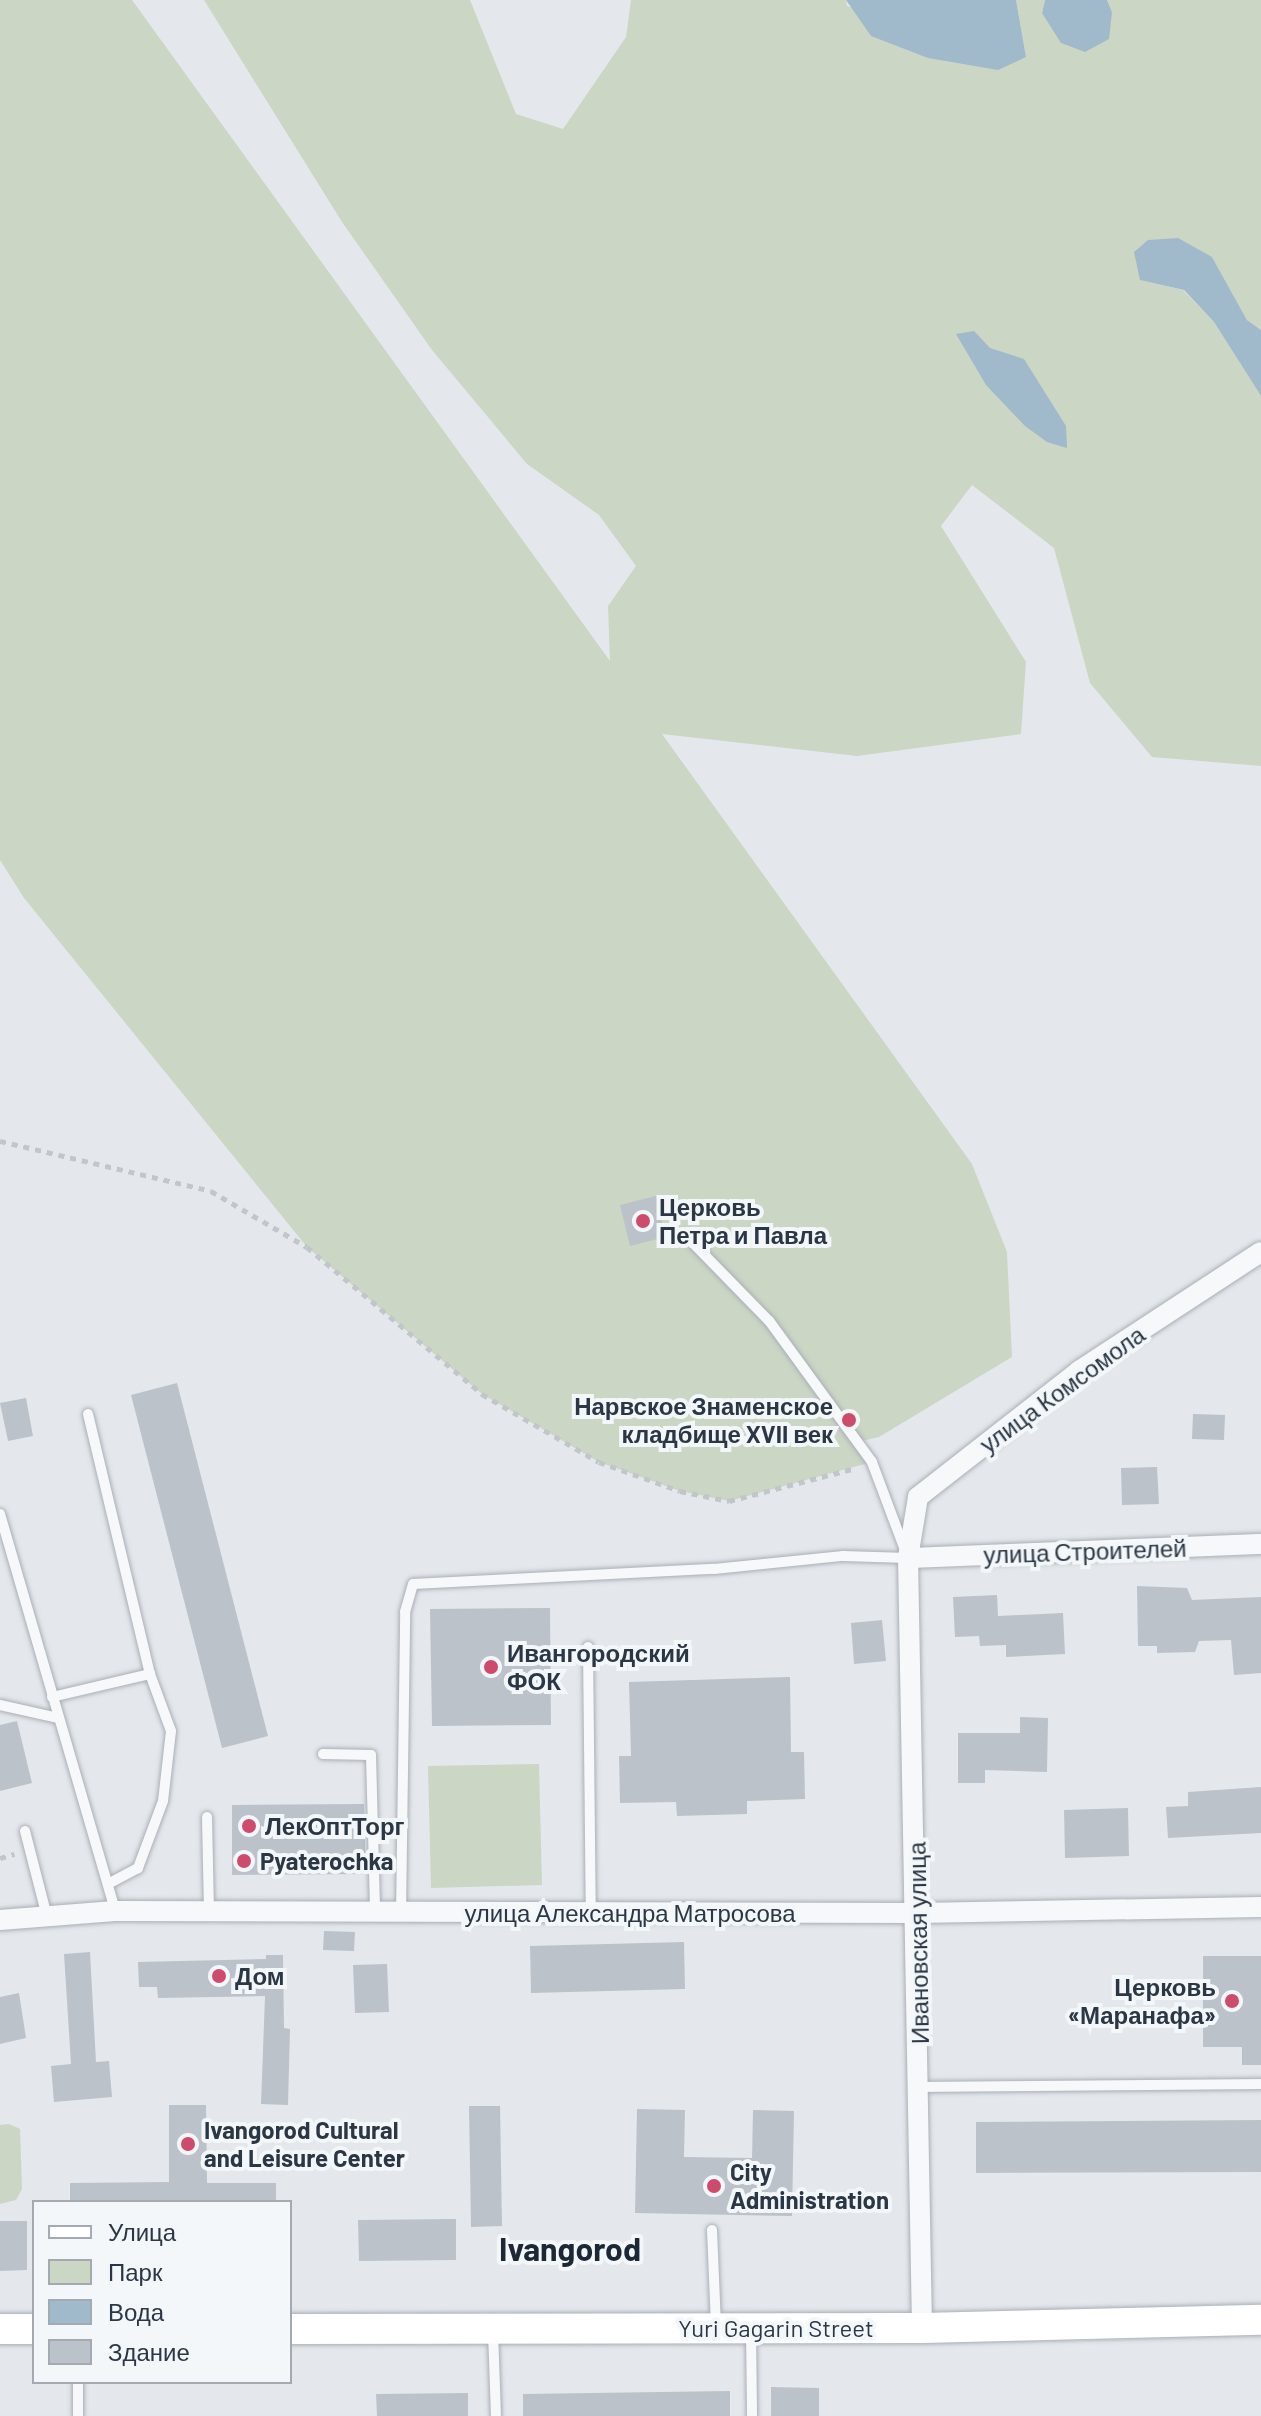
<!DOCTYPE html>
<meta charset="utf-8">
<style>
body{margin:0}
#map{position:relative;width:1261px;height:2416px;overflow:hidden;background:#e4e8ec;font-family:Barlow,sans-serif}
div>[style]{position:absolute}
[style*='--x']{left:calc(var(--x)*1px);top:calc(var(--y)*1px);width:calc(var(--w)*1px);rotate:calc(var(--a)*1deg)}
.green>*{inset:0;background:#cbd6c5}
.water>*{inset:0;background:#a0b9cb}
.building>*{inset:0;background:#bbc2ca}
.path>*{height:5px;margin-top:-2.5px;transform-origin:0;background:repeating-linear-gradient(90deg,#c2c6cb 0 6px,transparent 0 12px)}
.roads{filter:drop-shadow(0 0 2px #a9afb7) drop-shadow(0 0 2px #a9afb7)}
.lane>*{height:10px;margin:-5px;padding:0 5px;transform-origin:5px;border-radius:5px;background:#f7f8fa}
.street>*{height:20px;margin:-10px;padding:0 10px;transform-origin:10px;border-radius:10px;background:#f7f8fa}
.secondary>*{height:30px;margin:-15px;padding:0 15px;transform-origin:15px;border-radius:15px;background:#fff}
.dots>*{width:22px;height:22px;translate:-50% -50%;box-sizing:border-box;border:4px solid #f4f7f9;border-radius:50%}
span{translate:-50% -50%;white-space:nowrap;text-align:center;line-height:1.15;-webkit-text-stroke:8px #f4f7f9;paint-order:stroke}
.poi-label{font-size:24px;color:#2b3745;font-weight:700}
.left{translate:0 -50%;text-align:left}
.right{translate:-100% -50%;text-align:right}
.street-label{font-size:24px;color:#2b3745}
.district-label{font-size:32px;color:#1d2836;font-weight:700}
.legend{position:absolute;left:32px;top:2200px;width:260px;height:184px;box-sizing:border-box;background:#f4f7f9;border:2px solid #a4aab1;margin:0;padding:10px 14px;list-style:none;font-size:24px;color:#2b3745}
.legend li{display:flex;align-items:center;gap:16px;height:40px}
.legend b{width:40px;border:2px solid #a4aab1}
</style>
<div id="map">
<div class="green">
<div style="clip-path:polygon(0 0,132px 0,610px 661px,608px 606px,636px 566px,599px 515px,527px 464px,432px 350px,342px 222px,204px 0,470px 0,516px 114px,563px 129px,626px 37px,631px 0,846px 0,847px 6px,1026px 57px,1016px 0,1045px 0,1042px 13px,1112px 12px,1107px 0,1261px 0,1261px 330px,1247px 320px,1212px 257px,1141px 280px,1183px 290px,1214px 322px,1261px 396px,1261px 766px,1152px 757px,1090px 683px,1054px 548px,972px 485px,941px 526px,1026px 662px,1021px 734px,857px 756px,662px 734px,972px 1164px,1007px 1252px,1012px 1357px,879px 1437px,858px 1442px,872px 1462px,729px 1501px,680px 1491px,599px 1462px,482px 1394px,307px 1247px,24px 898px,0 860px)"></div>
<div style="clip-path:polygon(539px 1764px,542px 1885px,431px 1888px,428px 1766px)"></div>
<div style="clip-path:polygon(9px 2124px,20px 2129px,22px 2189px,16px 2200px,0 2204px,0 2125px)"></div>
</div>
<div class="water">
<div style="clip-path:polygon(846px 0,1016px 0,1026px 57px,998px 70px,928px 58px,871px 36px)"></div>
<div style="clip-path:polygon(1045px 0,1107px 0,1112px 12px,1109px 39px,1085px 52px,1061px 43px,1042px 13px)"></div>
<div style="clip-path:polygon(1178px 238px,1212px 257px,1247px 320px,1261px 330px,1261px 396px,1214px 322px,1184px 290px,1140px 280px,1134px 252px,1148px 240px)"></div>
<div style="clip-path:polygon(974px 331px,990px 348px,1024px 359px,1066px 426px,1067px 448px,1047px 442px,1025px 426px,986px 385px,956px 334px)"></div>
</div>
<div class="building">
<div style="clip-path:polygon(656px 1196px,665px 1237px,630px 1246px,620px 1205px)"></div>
<div style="clip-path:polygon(177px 1383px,268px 1736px,222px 1748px,131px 1395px)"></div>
<div style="clip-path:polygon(26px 1398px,33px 1436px,8px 1441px,0 1403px)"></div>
<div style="clip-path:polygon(1193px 1414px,1225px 1415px,1224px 1440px,1192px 1439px)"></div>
<div style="clip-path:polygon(1157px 1467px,1159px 1504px,1122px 1505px,1121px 1468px)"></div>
<div style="clip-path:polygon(1137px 1586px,1187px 1588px,1192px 1600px,1261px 1597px,1261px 1673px,1234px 1675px,1231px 1640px,1199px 1641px,1195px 1652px,1157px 1653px,1157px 1646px,1138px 1646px)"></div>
<div style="clip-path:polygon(997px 1595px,998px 1616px,1063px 1613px,1065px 1654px,1006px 1657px,1006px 1645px,980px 1646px,979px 1636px,955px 1637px,953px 1597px)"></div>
<div style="clip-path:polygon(550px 1608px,551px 1725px,432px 1726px,430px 1609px)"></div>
<div style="clip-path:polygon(882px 1620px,886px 1661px,854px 1664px,851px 1623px)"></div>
<div style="clip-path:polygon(790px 1677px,791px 1752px,804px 1752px,805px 1799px,747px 1801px,747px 1814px,677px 1816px,676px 1802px,620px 1803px,619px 1756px,631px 1756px,629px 1682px)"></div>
<div style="clip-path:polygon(1020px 1717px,1048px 1718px,1047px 1772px,985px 1770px,985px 1783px,958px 1783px,958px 1733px,1020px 1733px)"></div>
<div style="clip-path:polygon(17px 1721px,32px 1783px,0 1791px,0 1725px)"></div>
<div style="clip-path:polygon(1261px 1787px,1261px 1833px,1168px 1838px,1166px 1807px,1188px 1806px,1188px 1792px)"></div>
<div style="clip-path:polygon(364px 1804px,366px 1874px,232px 1875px,232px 1805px)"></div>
<div style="clip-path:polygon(1128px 1808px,1129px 1856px,1065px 1858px,1064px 1810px)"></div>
<div style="clip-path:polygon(324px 1931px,355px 1932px,354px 1951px,323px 1950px)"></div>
<div style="clip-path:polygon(684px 1942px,685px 1989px,531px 1993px,530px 1946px)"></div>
<div style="clip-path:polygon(90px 1952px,96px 2062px,109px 2061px,112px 2097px,54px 2102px,51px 2066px,71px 2064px,64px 1954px)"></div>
<div style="clip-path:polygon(266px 1955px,283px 1955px,284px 2028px,290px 2029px,288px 2105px,261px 2104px,265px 1996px,158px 1998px,157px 1987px,139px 1987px,138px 1962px,266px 1959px)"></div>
<div style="clip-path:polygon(1203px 1956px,1261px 1956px,1261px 2065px,1242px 2065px,1242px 2047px,1203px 2047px)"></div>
<div style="clip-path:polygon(387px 1964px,389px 2012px,355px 2013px,353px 1965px)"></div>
<div style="clip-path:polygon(19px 1993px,26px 2038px,0 2044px,0 1997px)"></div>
<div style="clip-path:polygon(169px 2105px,206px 2105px,207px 2183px,276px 2183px,276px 2202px,70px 2202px,70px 2183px,169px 2182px)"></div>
<div style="clip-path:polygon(469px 2106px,500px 2106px,502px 2226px,471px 2227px)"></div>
<div style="clip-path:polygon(637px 2109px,685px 2110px,684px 2157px,752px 2158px,753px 2110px,794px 2111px,792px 2216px,635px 2213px)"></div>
<div style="clip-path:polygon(1261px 2120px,1261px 2172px,976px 2173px,976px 2122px)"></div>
<div style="clip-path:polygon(456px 2219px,456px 2260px,359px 2261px,358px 2220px)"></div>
<div style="clip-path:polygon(0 2221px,27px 2221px,27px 2270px,0 2271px)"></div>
<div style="clip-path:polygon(771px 2387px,819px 2388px,819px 2416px,771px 2416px)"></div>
<div style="clip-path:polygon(730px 2391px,730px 2416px,523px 2416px,523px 2394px)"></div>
<div style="clip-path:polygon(468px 2393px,468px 2416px,377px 2416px,376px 2394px)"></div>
</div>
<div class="path">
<div style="--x:0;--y:1141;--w:217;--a:13.3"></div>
<div style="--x:211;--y:1191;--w:111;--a:30.3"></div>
<div style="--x:307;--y:1247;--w:229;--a:40"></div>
<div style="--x:482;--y:1394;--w:135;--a:30.2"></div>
<div style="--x:599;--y:1462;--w:86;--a:19.7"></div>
<div style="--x:680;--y:1491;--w:50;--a:11.5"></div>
<div style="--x:729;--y:1501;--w:131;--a:-14.6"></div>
<div style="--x:0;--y:1858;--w:15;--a:-16"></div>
</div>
<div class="roads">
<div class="lane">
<div style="--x:88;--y:1414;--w:267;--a:76.6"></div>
<div style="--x:150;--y:1674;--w:61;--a:69.8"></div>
<div style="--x:171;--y:1731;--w:70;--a:96.5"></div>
<div style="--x:163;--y:1801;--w:72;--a:110.5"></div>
<div style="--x:138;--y:1868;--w:32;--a:152"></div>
<div style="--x:0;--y:1514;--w:413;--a:73.8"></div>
<div style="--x:588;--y:1647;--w:266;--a:89.4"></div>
<div style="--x:52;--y:1697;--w:101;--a:-13.2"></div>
<div style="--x:0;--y:1705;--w:59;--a:12.6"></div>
<div style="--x:323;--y:1754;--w:48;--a:1.2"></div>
<div style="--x:371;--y:1755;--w:158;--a:88.5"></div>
<div style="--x:207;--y:1817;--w:95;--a:88.8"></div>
<div style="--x:25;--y:1831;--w:85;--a:75.6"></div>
<div style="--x:401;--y:1914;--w:302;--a:-89.2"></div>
<div style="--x:405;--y:1612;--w:29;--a:-74"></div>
<div style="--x:413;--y:1584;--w:301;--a:-2.9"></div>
<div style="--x:714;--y:1569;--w:130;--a:-5.8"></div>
<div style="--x:843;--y:1556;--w:65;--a:1.8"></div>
<div style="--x:908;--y:1558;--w:103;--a:-110.6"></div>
<div style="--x:872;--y:1462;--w:175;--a:-126.1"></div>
<div style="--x:769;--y:1321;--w:120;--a:-134.3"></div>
<div style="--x:920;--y:2087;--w:341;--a:-0.5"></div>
<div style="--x:712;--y:2230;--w:96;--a:87.6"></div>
<div style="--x:751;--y:2330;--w:86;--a:89.3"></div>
<div style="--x:493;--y:2331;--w:85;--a:88"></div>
<div style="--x:78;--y:2382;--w:34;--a:90"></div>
</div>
<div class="street">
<div style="--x:908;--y:1558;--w:353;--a:-2.3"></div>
<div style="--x:0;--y:1920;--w:115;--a:-4.5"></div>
<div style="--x:115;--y:1911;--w:803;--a:0.14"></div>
<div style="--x:918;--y:1913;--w:343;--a:-1"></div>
<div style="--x:922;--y:2328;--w:770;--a:-91.04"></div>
<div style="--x:908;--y:1558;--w:62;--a:-80.7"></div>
<div style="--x:918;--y:1497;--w:204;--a:-38"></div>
<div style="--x:1079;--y:1371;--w:217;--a:-33.2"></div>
</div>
<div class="secondary">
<div style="--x:0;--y:2329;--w:34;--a:0"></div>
<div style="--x:290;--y:2329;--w:632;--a:-0.09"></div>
<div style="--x:922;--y:2328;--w:339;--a:-1.4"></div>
</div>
</div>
<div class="dots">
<div style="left:643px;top:1221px;background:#cf4b6c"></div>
<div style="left:849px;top:1420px;background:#cf4b6c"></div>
<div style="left:491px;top:1667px;background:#cf4b6c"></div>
<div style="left:249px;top:1826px;background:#cf4b6c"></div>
<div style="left:244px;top:1861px;background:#cf4b6c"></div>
<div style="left:219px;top:1976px;background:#cf4b6c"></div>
<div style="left:1232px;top:2001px;background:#cf4b6c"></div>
<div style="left:188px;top:2144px;background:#cf4b6c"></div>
<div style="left:714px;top:2186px;background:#cf4b6c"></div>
</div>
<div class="poi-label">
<span class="left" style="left:659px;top:1221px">Церковь<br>Петра и Павла</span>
<span class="right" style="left:833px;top:1420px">Нарвское Знаменское<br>кладбище XVII век</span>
<span class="left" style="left:507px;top:1667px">Ивангородский<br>ФОК</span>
<span class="left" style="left:265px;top:1826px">ЛекОптТорг</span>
<span class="left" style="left:260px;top:1861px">Pyaterochka</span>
<span class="left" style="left:235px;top:1976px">Дом</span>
<span class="right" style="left:1216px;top:2001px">Церковь<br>«Маранафа»</span>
<span class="left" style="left:204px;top:2144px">Ivangorod Cultural<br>and Leisure Center</span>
<span class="left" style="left:730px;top:2186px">City<br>Administration</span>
</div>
<div class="street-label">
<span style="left:1062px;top:1389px;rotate:-36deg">улица Комсомола</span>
<span style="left:1085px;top:1551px;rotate:-2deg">улица Строителей</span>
<span style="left:630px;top:1913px">улица Александра Матросова</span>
<span style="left:918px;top:1943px;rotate:-91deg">Ивановская улица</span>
<span style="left:776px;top:2328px">Yuri Gagarin Street</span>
</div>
<div class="district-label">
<span style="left:570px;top:2248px">Ivangorod</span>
</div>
<ul class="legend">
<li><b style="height:10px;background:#fff"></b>Улица</li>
<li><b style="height:22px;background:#cbd6c5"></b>Парк</li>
<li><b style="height:22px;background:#a0b9cb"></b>Вода</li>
<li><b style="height:22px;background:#bbc2ca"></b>Здание</li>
</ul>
</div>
